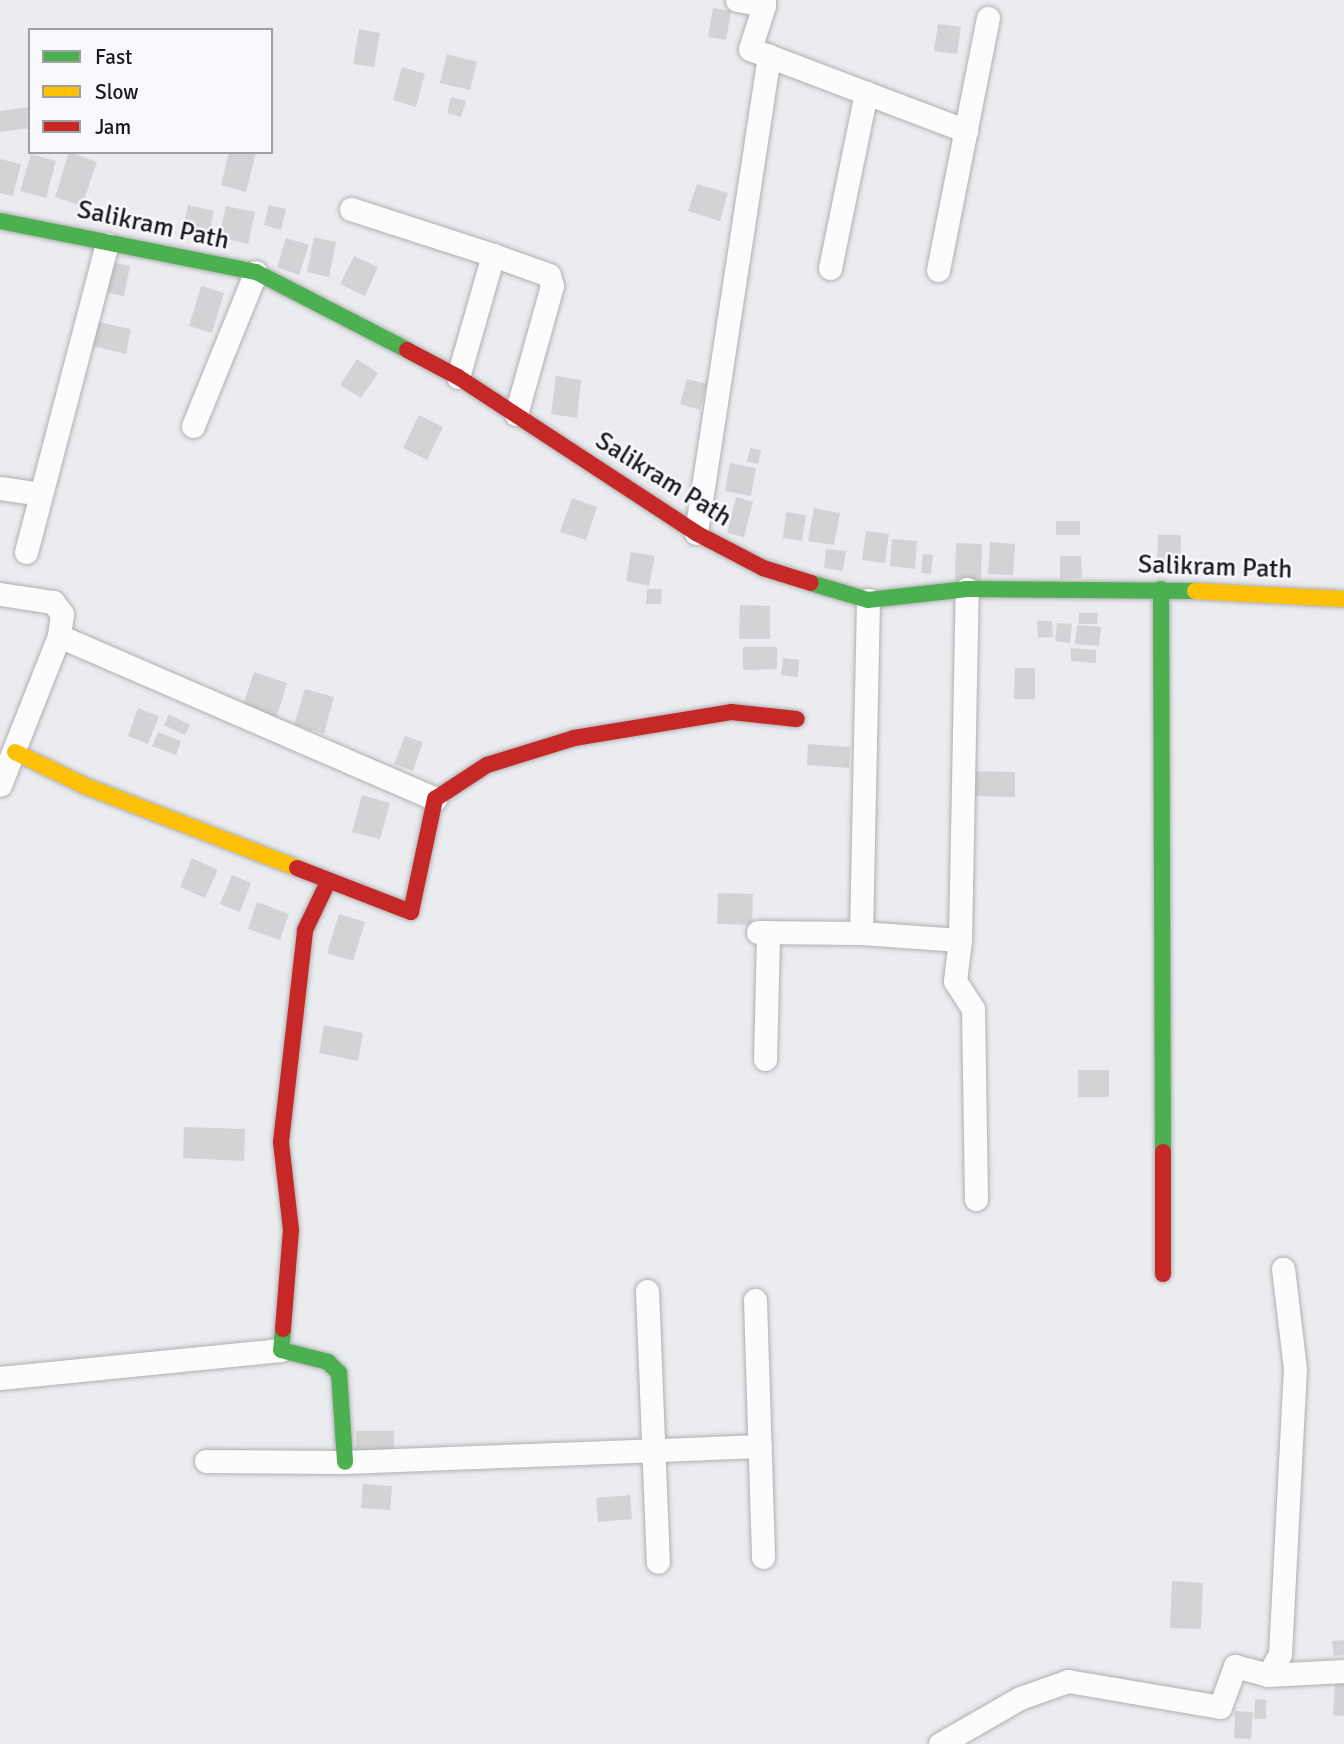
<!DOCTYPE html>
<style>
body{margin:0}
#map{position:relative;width:1344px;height:1744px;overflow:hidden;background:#ebecef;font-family:Signika,sans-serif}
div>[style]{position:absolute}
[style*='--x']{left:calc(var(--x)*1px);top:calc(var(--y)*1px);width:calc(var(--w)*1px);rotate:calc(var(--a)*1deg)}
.building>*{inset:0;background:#d2d3d5}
.roads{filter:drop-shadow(0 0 2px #afb0b1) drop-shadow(0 0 2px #afb0b1)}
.street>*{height:23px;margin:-11.5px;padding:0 11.5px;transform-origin:11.5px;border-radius:11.5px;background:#fcfcfd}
.fast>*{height:16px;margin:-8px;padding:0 8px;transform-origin:8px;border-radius:8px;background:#4caf50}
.slow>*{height:16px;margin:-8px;padding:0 8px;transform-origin:8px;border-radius:8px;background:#ffc107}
.jam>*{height:16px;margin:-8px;padding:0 8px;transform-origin:8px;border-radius:8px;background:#c62828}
span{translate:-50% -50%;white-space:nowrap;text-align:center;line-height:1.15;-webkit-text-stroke:5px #f7f9fd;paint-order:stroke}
.street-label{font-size:26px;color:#1a1a1c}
.legend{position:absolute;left:28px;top:28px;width:245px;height:126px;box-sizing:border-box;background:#f7f9fd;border:2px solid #9fa0a3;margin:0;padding:9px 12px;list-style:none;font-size:21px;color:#1a1a1c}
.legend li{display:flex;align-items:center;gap:14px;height:35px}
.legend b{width:35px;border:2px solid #9fa0a3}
</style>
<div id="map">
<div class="building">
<div style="clip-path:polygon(713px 8px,731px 11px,726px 40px,708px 37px)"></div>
<div style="clip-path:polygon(938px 24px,961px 27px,957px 54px,934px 51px)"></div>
<div style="clip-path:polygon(359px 29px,380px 33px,374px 67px,353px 64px)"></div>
<div style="clip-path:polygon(447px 54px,477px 62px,470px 90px,440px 83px)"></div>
<div style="clip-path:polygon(402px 67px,425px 74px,416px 107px,393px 100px)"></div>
<div style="clip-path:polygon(451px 97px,466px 101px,461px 117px,447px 113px)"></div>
<div style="clip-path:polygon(30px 107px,30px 128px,0 132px,0 111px)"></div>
<div style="clip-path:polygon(69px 152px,97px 162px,82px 206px,55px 197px)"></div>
<div style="clip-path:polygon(229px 152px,256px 152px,246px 192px,221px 185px)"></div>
<div style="clip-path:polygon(31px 154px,56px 161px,46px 198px,20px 191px)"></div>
<div style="clip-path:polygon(0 159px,21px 164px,13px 196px,0 193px)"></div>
<div style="clip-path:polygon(697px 184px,728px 193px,720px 221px,688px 211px)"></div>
<div style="clip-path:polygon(188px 205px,214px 211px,208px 239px,182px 233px)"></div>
<div style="clip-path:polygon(269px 205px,286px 209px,281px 230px,264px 225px)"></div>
<div style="clip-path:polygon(226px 206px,255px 212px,248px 244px,219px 237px)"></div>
<div style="clip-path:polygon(314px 237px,336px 242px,329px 277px,307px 272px)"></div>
<div style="clip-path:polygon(286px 238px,309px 245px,299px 275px,277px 267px)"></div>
<div style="clip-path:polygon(354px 256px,378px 267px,365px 296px,340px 284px)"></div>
<div style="clip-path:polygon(111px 262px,130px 266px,124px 296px,104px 292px)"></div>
<div style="clip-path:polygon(201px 286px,224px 293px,212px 333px,189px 326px)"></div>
<div style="clip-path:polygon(94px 321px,131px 329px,126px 354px,89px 345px)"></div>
<div style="clip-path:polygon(357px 359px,378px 373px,361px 398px,340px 385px)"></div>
<div style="clip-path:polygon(556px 376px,581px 380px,577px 418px,551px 414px)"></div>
<div style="clip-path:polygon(687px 379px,707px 384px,700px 410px,680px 404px)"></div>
<div style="clip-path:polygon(419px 415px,443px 427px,427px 460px,403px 448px)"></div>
<div style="clip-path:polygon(750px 448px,761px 450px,758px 464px,747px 462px)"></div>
<div style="clip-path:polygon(730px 463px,756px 468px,751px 496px,725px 491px)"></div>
<div style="clip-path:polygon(736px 497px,753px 502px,744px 537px,727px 533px)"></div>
<div style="clip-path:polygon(572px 498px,597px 507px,586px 540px,560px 532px)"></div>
<div style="clip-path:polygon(814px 508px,840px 513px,834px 545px,808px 541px)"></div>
<div style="clip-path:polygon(786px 512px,806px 515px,802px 541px,783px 538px)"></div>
<div style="clip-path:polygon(1056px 521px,1080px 521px,1080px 535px,1056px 535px)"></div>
<div style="clip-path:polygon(866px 531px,889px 534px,885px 563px,862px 560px)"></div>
<div style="clip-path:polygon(1158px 535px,1181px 535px,1180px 567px,1157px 567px)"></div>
<div style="clip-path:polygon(892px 539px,917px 541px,915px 569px,890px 566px)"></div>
<div style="clip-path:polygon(990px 542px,1015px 544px,1013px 575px,988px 574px)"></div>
<div style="clip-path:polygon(956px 543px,982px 544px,981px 582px,955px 581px)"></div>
<div style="clip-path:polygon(826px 549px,846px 551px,843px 571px,824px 568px)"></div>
<div style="clip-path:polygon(631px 552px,655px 556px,649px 586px,626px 581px)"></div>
<div style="clip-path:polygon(923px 554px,933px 555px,931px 574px,921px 573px)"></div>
<div style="clip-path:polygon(1060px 556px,1081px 556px,1082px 578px,1060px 579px)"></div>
<div style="clip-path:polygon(647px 589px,662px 589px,661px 604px,646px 604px)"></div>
<div style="clip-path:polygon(740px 605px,770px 606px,770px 639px,739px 639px)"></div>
<div style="clip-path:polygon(1079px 613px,1098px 613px,1097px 624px,1079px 624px)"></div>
<div style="clip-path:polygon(1037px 621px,1052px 621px,1053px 637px,1038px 638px)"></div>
<div style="clip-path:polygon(1057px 623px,1072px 624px,1070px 643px,1055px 641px)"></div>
<div style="clip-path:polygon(1077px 625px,1101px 627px,1099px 646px,1075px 644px)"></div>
<div style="clip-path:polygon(743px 647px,777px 647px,777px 669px,743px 670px)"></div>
<div style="clip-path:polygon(1071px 648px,1096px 650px,1096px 663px,1071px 661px)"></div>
<div style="clip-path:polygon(783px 658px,799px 660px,798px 677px,781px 675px)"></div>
<div style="clip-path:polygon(1015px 668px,1035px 668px,1035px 699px,1014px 699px)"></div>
<div style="clip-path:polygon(254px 672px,287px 683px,276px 719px,242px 708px)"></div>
<div style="clip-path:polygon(305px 689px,334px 697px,324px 734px,294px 725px)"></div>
<div style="clip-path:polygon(138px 708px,159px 716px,148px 744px,128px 736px)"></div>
<div style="clip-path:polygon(169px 714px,190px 725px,185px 735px,164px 725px)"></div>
<div style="clip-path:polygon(158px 732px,181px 741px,176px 755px,152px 746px)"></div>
<div style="clip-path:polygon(405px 736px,423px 742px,413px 771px,394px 764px)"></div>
<div style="clip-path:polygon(808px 744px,850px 747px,849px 768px,807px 765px)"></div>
<div style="clip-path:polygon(970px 771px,1015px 772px,1015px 797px,970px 796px)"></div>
<div style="clip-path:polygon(362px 795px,390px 803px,380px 839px,352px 832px)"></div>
<div style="clip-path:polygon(192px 858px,218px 870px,205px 898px,180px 887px)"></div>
<div style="clip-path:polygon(232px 875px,251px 883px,240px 912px,220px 904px)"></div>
<div style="clip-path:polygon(718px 893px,753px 894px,752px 925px,717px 924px)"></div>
<div style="clip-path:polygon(257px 902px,289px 914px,280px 940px,248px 929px)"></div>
<div style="clip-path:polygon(339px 914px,365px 922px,353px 961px,327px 953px)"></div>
<div style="clip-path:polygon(324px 1025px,363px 1033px,358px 1061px,319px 1053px)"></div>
<div style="clip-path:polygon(1078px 1070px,1109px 1070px,1109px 1097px,1078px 1097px)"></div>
<div style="clip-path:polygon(184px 1127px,245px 1129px,244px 1161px,183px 1158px)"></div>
<div style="clip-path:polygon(356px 1431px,394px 1431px,394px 1451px,356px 1451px)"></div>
<div style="clip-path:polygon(363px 1484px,392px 1486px,390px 1510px,361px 1508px)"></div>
<div style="clip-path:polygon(630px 1495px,632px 1519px,598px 1522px,596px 1498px)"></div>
<div style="clip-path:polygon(1172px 1581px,1203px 1583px,1201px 1629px,1170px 1628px)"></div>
<div style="clip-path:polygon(1344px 1640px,1344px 1655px,1334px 1656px,1332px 1641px)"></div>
<div style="clip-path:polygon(1335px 1682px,1344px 1683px,1344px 1716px,1333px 1715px)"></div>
<div style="clip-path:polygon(1255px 1699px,1266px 1700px,1266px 1719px,1254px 1719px)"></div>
<div style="clip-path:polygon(1235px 1711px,1253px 1712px,1251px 1739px,1234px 1738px)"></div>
</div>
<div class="roads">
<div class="street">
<div style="--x:737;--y:0;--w:27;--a:10"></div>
<div style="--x:764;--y:5;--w:5;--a:-90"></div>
<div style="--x:769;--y:56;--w:211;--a:20.8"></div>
<div style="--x:351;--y:209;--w:149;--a:17.9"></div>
<div style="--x:830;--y:268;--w:179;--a:-78.4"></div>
<div style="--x:938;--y:270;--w:257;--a:-78.8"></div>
<div style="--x:458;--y:377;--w:127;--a:-74"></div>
<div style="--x:493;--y:255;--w:59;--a:19.7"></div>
<div style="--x:549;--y:275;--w:11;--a:75"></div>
<div style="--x:552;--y:286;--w:133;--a:105.7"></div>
<div style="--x:193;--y:426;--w:166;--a:-67.8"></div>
<div style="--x:0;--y:488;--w:41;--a:8.3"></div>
<div style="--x:696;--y:533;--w:483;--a:-81.3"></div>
<div style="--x:769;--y:56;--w:20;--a:-160"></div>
<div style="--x:750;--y:49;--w:46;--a:-72.3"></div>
<div style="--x:26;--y:552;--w:318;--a:-75.3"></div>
<div style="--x:0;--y:594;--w:54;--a:8.6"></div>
<div style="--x:53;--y:602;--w:15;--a:53"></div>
<div style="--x:62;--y:614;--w:22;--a:98"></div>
<div style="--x:59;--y:636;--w:160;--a:111.6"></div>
<div style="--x:868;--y:600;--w:333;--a:91.2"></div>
<div style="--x:861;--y:933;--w:99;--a:4"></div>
<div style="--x:960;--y:940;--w:351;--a:-88.9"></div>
<div style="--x:59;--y:636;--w:410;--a:23.4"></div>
<div style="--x:758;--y:932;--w:103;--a:0.6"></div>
<div style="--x:960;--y:940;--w:41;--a:97"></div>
<div style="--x:955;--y:981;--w:33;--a:57"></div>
<div style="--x:973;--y:1009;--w:190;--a:89.1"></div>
<div style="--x:765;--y:1059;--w:127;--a:-88.6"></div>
<div style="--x:647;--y:1291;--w:271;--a:87.7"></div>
<div style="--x:755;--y:1300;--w:257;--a:88.2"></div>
<div style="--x:0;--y:1378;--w:282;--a:-5.7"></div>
<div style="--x:206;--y:1461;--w:139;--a:0.4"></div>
<div style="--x:345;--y:1462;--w:415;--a:-2.2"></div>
<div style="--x:1268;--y:1675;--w:24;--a:-60"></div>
<div style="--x:1280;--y:1654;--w:285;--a:-87"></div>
<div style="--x:1295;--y:1369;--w:101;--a:-96.8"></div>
<div style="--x:940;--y:1744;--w:92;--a:-29.9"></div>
<div style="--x:1020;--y:1698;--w:51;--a:-19.5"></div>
<div style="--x:1068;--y:1681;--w:154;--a:9.7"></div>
<div style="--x:1220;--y:1707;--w:44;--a:-69.9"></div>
<div style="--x:1235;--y:1666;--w:34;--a:15"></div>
<div style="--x:1268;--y:1675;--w:76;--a:-3"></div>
</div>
<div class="fast">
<div style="--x:0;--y:221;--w:261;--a:11.3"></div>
<div style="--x:256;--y:272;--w:170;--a:27.3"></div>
<div style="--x:811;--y:583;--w:59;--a:16.6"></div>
<div style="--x:868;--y:600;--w:100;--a:-6.3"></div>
<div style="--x:967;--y:589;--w:228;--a:0.5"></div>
<div style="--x:1161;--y:589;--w:563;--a:89.8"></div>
<div style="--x:283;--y:1329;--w:21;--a:95"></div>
<div style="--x:281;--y:1350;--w:49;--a:14.3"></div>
<div style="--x:328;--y:1362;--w:16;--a:45"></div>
<div style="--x:339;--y:1373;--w:89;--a:86.1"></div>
</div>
<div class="slow">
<div style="--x:1195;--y:591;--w:149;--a:3.1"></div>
<div style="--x:15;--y:752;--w:78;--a:25.9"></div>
<div style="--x:85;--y:786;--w:227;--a:21.1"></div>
</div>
<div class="jam">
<div style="--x:407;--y:350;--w:58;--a:27.9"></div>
<div style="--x:458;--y:377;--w:285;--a:33.2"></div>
<div style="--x:696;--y:533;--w:76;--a:27.6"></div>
<div style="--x:763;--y:568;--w:50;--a:17.4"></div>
<div style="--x:297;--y:868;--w:122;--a:21.1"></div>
<div style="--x:411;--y:912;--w:116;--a:-78"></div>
<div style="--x:435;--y:799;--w:62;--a:-33.2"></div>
<div style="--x:487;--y:765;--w:91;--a:-17.2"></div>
<div style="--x:574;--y:738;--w:159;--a:-9.4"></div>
<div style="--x:731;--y:712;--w:66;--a:6.1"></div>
<div style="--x:1163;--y:1152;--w:122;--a:90"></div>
<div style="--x:283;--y:1329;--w:99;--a:-85.4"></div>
<div style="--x:291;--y:1230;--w:89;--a:-96.5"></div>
<div style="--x:281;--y:1142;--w:213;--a:-83.5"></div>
<div style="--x:305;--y:930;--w:51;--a:-64.4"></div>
</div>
</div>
<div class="street-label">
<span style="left:153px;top:226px;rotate:12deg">Salikram Path</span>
<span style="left:663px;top:480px;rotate:32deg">Salikram Path</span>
<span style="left:1215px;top:568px;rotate:2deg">Salikram Path</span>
</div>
<ul class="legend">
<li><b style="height:9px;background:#4caf50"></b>Fast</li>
<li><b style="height:9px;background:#ffc107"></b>Slow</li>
<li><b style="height:9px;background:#c62828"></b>Jam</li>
</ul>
</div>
